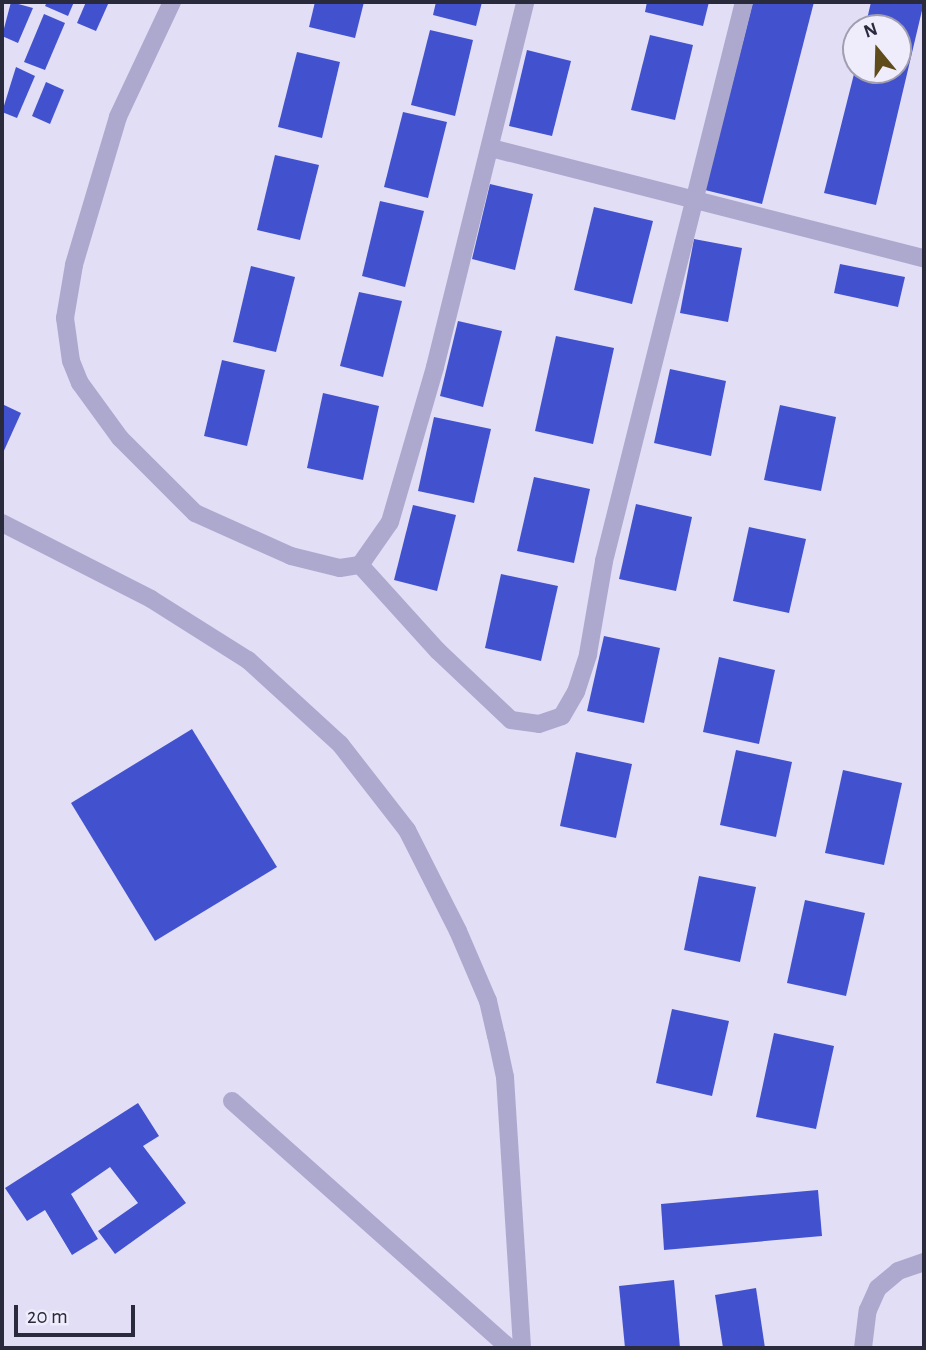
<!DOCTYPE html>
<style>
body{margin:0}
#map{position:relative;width:926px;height:1350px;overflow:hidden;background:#e2def5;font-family:"Alegreya Sans",sans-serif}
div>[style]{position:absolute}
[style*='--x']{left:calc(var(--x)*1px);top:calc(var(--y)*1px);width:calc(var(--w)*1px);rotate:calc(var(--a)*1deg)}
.building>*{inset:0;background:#4252cf}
.service>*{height:18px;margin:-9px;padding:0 9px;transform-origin:9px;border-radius:9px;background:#ada9ce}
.minor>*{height:18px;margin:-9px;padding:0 9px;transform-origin:9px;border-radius:9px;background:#ada9ce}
span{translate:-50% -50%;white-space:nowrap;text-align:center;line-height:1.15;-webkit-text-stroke:7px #efecfc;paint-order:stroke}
.frame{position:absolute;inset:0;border:4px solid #292a3b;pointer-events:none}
.north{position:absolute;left:842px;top:14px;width:70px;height:70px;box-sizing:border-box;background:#efecfc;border:2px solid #a09eaf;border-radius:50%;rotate:341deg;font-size:19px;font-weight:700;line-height:28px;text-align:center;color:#292a3b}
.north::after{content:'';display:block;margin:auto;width:24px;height:32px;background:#604c1b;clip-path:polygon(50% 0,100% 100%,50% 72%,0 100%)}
.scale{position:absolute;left:14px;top:1305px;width:121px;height:32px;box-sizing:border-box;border:4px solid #292a3b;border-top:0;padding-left:9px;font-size:21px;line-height:24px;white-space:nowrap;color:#292a3b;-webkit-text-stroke:5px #efecfc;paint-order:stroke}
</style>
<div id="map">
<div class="building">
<div style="clip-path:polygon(11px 2px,33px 8px,18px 43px,2px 36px)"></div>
<div style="clip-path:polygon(47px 2px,74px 2px,68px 16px,45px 6px)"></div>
<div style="clip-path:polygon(86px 2px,109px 2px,96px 31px,77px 23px)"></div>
<div style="clip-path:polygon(315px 2px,364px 2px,355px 38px,309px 27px)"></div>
<div style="clip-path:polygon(436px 2px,482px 2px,476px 26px,433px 15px)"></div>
<div style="clip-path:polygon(647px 2px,709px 2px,703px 26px,645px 12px)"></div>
<div style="clip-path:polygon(753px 2px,814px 2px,762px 204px,705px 190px)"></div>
<div style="clip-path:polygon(871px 2px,924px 2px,876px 205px,824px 193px,855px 70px,898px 70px,898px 28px,865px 28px)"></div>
<div style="clip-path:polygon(44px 14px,65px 23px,45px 70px,24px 62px)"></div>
<div style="clip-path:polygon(430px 30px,473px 40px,455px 116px,411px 105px)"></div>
<div style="clip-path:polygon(650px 35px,693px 45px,675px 120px,631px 110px)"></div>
<div style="clip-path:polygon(527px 50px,571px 61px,552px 136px,509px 126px)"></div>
<div style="clip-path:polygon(297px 52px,340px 62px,322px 138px,278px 127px)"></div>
<div style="clip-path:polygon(16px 67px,35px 76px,17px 118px,2px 112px)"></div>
<div style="clip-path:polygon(46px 82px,64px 90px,50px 124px,32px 116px)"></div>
<div style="clip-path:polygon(403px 112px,447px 122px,428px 198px,384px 187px)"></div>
<div style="clip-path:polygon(275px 155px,319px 165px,300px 240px,257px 230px)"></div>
<div style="clip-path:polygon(490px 184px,533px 194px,515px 270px,472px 259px)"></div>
<div style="clip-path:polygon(380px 201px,424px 211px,405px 287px,362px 276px)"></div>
<div style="clip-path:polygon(594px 207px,653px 221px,632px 304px,574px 290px)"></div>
<div style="clip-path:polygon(694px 239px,742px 248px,728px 322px,680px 313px)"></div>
<div style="clip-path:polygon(840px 264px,905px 277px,898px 307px,834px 293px)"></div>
<div style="clip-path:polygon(251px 266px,295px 277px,276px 352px,233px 342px)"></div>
<div style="clip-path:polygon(359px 292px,402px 301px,383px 377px,340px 366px)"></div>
<div style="clip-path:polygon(458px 321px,502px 331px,483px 407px,440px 396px)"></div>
<div style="clip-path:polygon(556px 336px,614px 348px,593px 444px,535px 431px)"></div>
<div style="clip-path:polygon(222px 360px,265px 370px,247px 446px,204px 436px)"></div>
<div style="clip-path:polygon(670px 369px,726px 381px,711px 456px,654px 443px)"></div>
<div style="clip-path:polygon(323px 393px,379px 406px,363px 480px,307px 468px)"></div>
<div style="clip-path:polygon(2px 404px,21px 413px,2px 455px)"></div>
<div style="clip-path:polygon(780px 405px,836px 417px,821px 491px,764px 480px)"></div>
<div style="clip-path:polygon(434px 417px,491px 429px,474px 503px,418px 491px)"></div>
<div style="clip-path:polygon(534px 477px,590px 489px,574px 563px,517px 551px)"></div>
<div style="clip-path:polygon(636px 504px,692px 517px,676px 591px,619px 579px)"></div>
<div style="clip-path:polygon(413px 505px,456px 515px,437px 591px,394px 580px)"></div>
<div style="clip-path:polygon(749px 527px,806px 539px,789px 613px,733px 601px)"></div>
<div style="clip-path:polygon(501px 574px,558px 586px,541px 661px,485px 648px)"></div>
<div style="clip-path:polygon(604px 636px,660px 648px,644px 723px,587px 711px)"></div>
<div style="clip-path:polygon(719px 657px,775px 670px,759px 744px,703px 732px)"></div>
<div style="clip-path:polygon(192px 729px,277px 867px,155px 941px,71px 803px)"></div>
<div style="clip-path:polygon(736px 750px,792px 762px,776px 837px,720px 825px)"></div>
<div style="clip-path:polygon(576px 752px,632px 764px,616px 838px,560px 826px)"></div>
<div style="clip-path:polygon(843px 770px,902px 783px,884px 865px,825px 853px)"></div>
<div style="clip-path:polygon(699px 876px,756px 887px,740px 962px,684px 950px)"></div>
<div style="clip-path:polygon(805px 900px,865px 913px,846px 996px,787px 983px)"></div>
<div style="clip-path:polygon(672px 1009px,729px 1021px,712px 1096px,656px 1083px)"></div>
<div style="clip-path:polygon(774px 1033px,834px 1046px,816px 1129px,756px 1117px)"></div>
<div style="clip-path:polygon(138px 1103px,159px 1136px,143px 1146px,186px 1203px,115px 1254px,98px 1231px,138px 1203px,110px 1167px,71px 1194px,98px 1239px,72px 1255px,45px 1210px,27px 1221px,5px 1188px)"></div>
<div style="clip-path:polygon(818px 1190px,822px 1236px,664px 1250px,661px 1204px)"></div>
<div style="clip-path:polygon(674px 1280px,680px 1348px,625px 1348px,619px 1286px)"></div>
<div style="clip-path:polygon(756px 1288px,765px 1348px,723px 1348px,715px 1295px)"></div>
</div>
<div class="service">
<div style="--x:172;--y:2;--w:127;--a:115.2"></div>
<div style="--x:118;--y:117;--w:154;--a:106.6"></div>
<div style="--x:74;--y:265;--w:54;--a:99.6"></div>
<div style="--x:65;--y:318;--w:43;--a:82.1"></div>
<div style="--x:71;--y:361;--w:24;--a:68"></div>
<div style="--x:80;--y:383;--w:68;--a:54"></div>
<div style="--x:120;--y:438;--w:106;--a:45"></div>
<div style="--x:195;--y:513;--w:105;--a:24.1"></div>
<div style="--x:291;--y:556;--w:50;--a:13.8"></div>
<div style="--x:340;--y:568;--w:20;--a:-9"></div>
<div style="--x:360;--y:565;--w:52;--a:-55.1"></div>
<div style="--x:390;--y:522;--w:161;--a:-73.8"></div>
<div style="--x:435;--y:367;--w:376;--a:-76.1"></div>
<div style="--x:491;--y:148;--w:447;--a:14.3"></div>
<div style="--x:360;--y:565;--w:116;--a:47.8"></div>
<div style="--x:438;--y:651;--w:100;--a:43.4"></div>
<div style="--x:511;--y:720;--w:28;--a:8"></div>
<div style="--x:539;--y:724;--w:24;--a:-19"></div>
<div style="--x:562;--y:716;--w:28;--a:-60"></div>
<div style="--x:576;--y:692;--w:40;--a:-72"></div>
<div style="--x:588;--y:654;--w:94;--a:-80.2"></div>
<div style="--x:604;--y:561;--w:576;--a:-75.94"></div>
<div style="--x:232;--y:1101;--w:371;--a:41.7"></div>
<div style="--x:863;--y:1348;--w:38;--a:-83"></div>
<div style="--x:868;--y:1310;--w:24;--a:-66"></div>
<div style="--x:878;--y:1288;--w:26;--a:-40"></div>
<div style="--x:898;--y:1271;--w:28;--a:-19"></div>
</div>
<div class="minor">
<div style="--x:2;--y:523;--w:167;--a:27"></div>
<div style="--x:151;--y:599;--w:115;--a:32.2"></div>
<div style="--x:248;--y:660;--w:125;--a:42.4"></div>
<div style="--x:340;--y:744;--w:109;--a:52.1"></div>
<div style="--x:407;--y:830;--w:113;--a:63.2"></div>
<div style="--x:458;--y:931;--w:76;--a:66.8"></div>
<div style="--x:488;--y:1001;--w:35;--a:77"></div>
<div style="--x:496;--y:1035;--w:43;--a:77.9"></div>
<div style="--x:505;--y:1077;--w:272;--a:86.4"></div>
</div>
<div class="frame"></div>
<div class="north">N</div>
<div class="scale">20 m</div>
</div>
